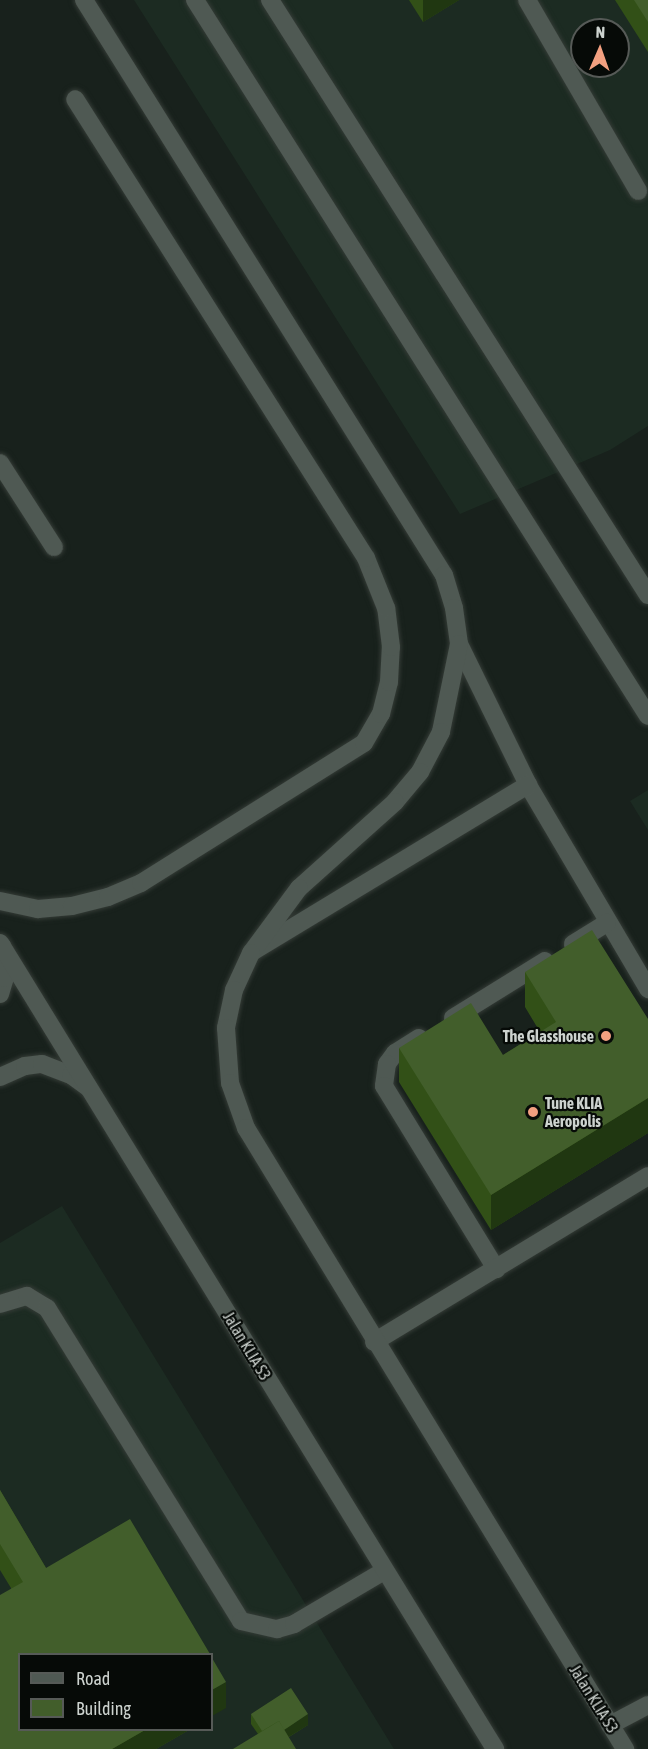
<!DOCTYPE html>
<style>
body{margin:0}
#map{position:relative;width:648px;height:1749px;overflow:hidden;background:#18211c;font-family:"Asap Condensed",sans-serif}
div>[style]{position:absolute}
[style*='--x']{left:calc(var(--x)*1px);top:calc(var(--y)*1px);width:calc(var(--w)*1px);rotate:calc(var(--a)*1deg)}
.built>*{inset:0;background:#1c2b22}
.roads{filter:drop-shadow(0 0 2px #343b36) drop-shadow(0 0 2px #343b36)}
.lane>*{height:18px;margin:-9px;padding:0 9px;transform-origin:9px;border-radius:9px;background:#4f5953}
.street>*{height:18px;margin:-9px;padding:0 9px;transform-origin:9px;border-radius:9px;background:#4f5953}
.wall>*{inset:0;background:#325017}
.shaded-wall>*{inset:0;background:#203711}
.building>*{inset:0;background:#425e2b}
.dots>*{width:16px;height:16px;translate:-50% -50%;box-sizing:border-box;border:3px solid #060a07;border-radius:50%}
span{translate:-50% -50%;white-space:nowrap;text-align:center;line-height:1.15;-webkit-text-stroke:4.5px #060a07;paint-order:stroke}
.poi-label{font-size:16px;color:#cdd3cf;font-weight:700}
.right{translate:-100% -50%;text-align:right}
.left{translate:0 -50%;text-align:left}
.street-label{font-size:16px;color:#cdd3cf}
.legend{position:absolute;left:18px;top:1653px;width:195px;height:78px;box-sizing:border-box;background:#060a07;border:2px solid #565a57;margin:0;padding:8px 10px;list-style:none;font-size:18px;color:#cdd3cf}
.legend li{display:flex;align-items:center;gap:12px;height:30px}
.legend b{width:30px;border:2px solid #565a57}
.north{position:absolute;left:570px;top:18px;width:60px;height:60px;box-sizing:border-box;background:#060a07;border:2px solid #565a57;border-radius:50%;rotate:2deg;font-size:16px;font-weight:700;line-height:24px;text-align:center;color:#cdd3cf}
.north::after{content:'';display:block;margin:auto;width:21px;height:27px;background:#f2a080;clip-path:polygon(50% 0,100% 100%,50% 72%,0 100%)}
</style>
<div id="map">
<div class="built">
<div style="clip-path:polygon(evenodd,134px 0,648px 0,648px 426px,610px 450px,460px 514px,134px 0,582px 30px,618px 30px,618px 66px,582px 66px,582px 30px)"></div>
<div style="clip-path:polygon(648px 790px,648px 830px,630px 801px)"></div>
<div style="clip-path:polygon(evenodd,62px 1206px,394px 1749px,0 1749px,0 1243px,62px 1206px,20px 1654px,212px 1654px,212px 1730px,20px 1730px,20px 1654px)"></div>
</div>
<div class="roads">
<div class="lane">
<div style="--x:527;--y:0;--w:221;--a:59.8"></div>
<div style="--x:0;--y:463;--w:100;--a:57.3"></div>
<div style="--x:459;--y:644;--w:157;--a:63.9"></div>
<div style="--x:528;--y:785;--w:237;--a:59.5"></div>
<div style="--x:0;--y:901;--w:39;--a:12"></div>
<div style="--x:38;--y:909;--w:34;--a:-5"></div>
<div style="--x:72;--y:906;--w:37;--a:-14"></div>
<div style="--x:108;--y:897;--w:36;--a:-23"></div>
<div style="--x:141;--y:883;--w:263;--a:-32.1"></div>
<div style="--x:364;--y:743;--w:34;--a:-60"></div>
<div style="--x:381;--y:714;--w:33;--a:-76"></div>
<div style="--x:389;--y:682;--w:35;--a:-87"></div>
<div style="--x:391;--y:647;--w:39;--a:-97"></div>
<div style="--x:386;--y:608;--w:54;--a:-111.8"></div>
<div style="--x:366;--y:558;--w:543;--a:-122.37"></div>
<div style="--x:573;--y:944;--w:40;--a:-32"></div>
<div style="--x:252;--y:952;--w:323;--a:-31.2"></div>
<div style="--x:0;--y:994;--w:17;--a:-73"></div>
<div style="--x:5;--y:978;--w:32;--a:-95"></div>
<div style="--x:453;--y:1018;--w:108;--a:-31.8"></div>
<div style="--x:419;--y:1038;--w:28;--a:148"></div>
<div style="--x:395;--y:1053;--w:14;--a:126"></div>
<div style="--x:387;--y:1064;--w:22;--a:98"></div>
<div style="--x:384;--y:1086;--w:215;--a:58.5"></div>
<div style="--x:0;--y:1077;--w:27;--a:-24"></div>
<div style="--x:25;--y:1066;--w:17;--a:-7"></div>
<div style="--x:42;--y:1064;--w:31;--a:21"></div>
<div style="--x:71;--y:1075;--w:22;--a:36"></div>
<div style="--x:0;--y:1304;--w:28;--a:-17"></div>
<div style="--x:27;--y:1296;--w:23;--a:31"></div>
<div style="--x:47;--y:1308;--w:368;--a:58.2"></div>
<div style="--x:241;--y:1621;--w:37;--a:13"></div>
<div style="--x:277;--y:1629;--w:18;--a:-16"></div>
<div style="--x:294;--y:1624;--w:104;--a:-30.5"></div>
<div style="--x:374;--y:1342;--w:320;--a:-31.2"></div>
<div style="--x:610;--y:1725;--w:43;--a:-27.8"></div>
</div>
<div class="street">
<div style="--x:84;--y:0;--w:678;--a:57.95"></div>
<div style="--x:444;--y:575;--w:34;--a:73"></div>
<div style="--x:454;--y:608;--w:36;--a:82"></div>
<div style="--x:459;--y:644;--w:90;--a:101.6"></div>
<div style="--x:441;--y:732;--w:45;--a:117.7"></div>
<div style="--x:420;--y:772;--w:39;--a:130"></div>
<div style="--x:395;--y:802;--w:129;--a:138.1"></div>
<div style="--x:299;--y:888;--w:81;--a:126.4"></div>
<div style="--x:251;--y:953;--w:41;--a:114.7"></div>
<div style="--x:234;--y:990;--w:39;--a:102"></div>
<div style="--x:226;--y:1028;--w:55;--a:85.8"></div>
<div style="--x:230;--y:1083;--w:48;--a:70.4"></div>
<div style="--x:246;--y:1128;--w:728;--a:58.6"></div>
<div style="--x:195;--y:0;--w:847;--a:57.68"></div>
<div style="--x:270;--y:0;--w:705;--a:57.57"></div>
<div style="--x:0;--y:943;--w:946;--a:58.44"></div>
</div>
</div>
<div class="wall">
<div style="clip-path:polygon(409px 0,459px 0,423px 22px)"></div>
<div style="clip-path:polygon(615px 0,648px 0,648px 52px)"></div>
<div style="clip-path:polygon(525px 972px,648px 1019px,648px 1133px,491px 1230px,399px 1082px,399px 1048px,503px 1055px,540px 1032px,525px 1007px)"></div>
<div style="clip-path:polygon(0 1490px,46px 1568px,20px 1730px,189px 1730px,156px 1749px,0 1749px,11px 1588px,0 1570px)"></div>
<div style="clip-path:polygon(251px 1714px,308px 1725px,289px 1737px,258px 1734px,251px 1724px)"></div>
</div>
<div class="shaded-wall">
<div style="clip-path:polygon(423px 0,459px 0,423px 22px)"></div>
<div style="clip-path:polygon(648px 1098px,648px 1133px,491px 1230px,491px 1195px)"></div>
<div style="clip-path:polygon(226px 1682px,226px 1708px,212px 1716px,212px 1690px)"></div>
<div style="clip-path:polygon(308px 1714px,308px 1725px,269px 1749px,268px 1740px)"></div>
<div style="clip-path:polygon(145px 1730px,189px 1730px,156px 1749px,112px 1749px)"></div>
</div>
<div class="building">
<div style="clip-path:polygon(634px 0,648px 0,648px 22px)"></div>
<div style="clip-path:polygon(592px 930px,648px 1019px,648px 1098px,491px 1195px,399px 1048px,471px 1003px,503px 1055px,556px 1022px,525px 972px)"></div>
<div style="clip-path:polygon(0 1490px,46px 1568px,130px 1519px,210px 1654px,20px 1654px,20px 1730px,145px 1730px,112px 1749px,0 1749px,0 1595px,23px 1582px,0 1544px)"></div>
<div style="clip-path:polygon(212px 1658px,226px 1682px,212px 1690px)"></div>
<div style="clip-path:polygon(291px 1688px,308px 1714px,284px 1730px,279px 1721px,262px 1731px,251px 1714px)"></div>
<div style="clip-path:polygon(279px 1721px,296px 1749px,233px 1749px)"></div>
</div>
<div class="dots">
<div style="left:606px;top:1036px;background:#f2a080"></div>
<div style="left:533px;top:1112px;background:#f2a080"></div>
</div>
<div class="poi-label">
<span class="right" style="left:594px;top:1036px">The Glasshouse</span>
<span class="left" style="left:545px;top:1112px">Tune KLIA<br>Aeropolis</span>
</div>
<div class="street-label">
<span style="left:247px;top:1346px;rotate:59deg">Jalan KLIA S3</span>
<span style="left:594px;top:1699px;rotate:58deg">Jalan KLIA S3</span>
</div>
<ul class="legend">
<li><b style="height:8px;background:#4f5953"></b>Road</li>
<li><b style="height:16px;background:#425e2b"></b>Building</li>
</ul>
<div class="north">N</div>
</div>
